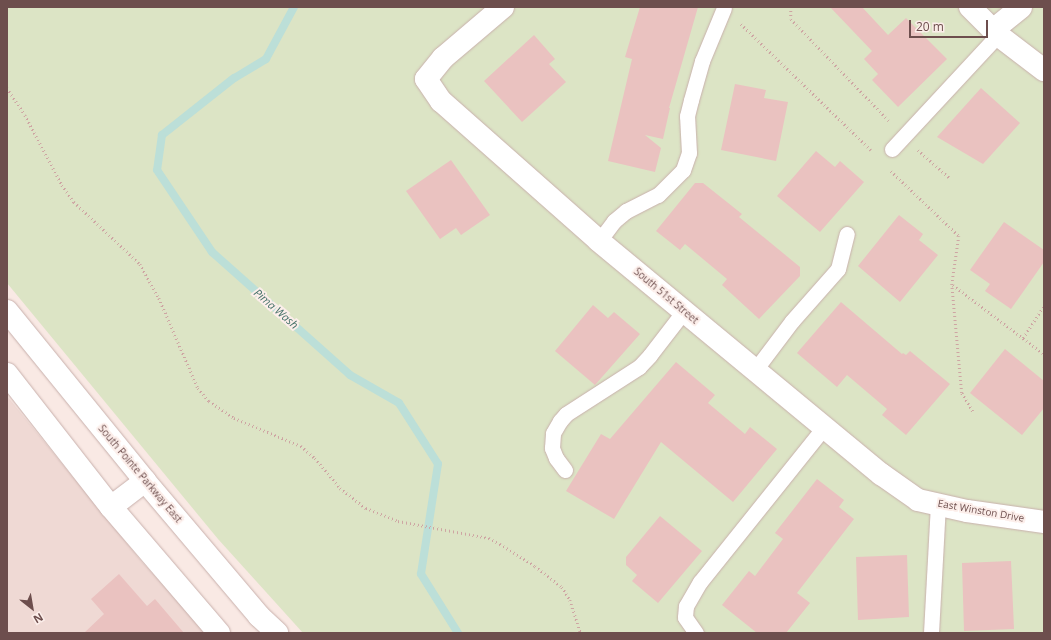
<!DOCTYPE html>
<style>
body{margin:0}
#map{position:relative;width:1051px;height:640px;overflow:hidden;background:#f9e9e4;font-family:"Open Sans",sans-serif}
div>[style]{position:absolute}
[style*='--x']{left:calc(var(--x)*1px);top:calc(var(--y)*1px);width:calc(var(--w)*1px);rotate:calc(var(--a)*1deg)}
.residential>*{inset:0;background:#efd9d4}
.green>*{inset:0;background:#dce4c5}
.stream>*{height:8px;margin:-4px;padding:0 4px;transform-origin:4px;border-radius:4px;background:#bcdfd8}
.building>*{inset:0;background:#eac2c0}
.path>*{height:2.5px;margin-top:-1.25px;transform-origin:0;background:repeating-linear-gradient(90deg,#cea5a3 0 1px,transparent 0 4px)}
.roads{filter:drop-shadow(0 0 1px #c8b0ac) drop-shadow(0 0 1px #c8b0ac)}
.lane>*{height:15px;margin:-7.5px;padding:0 7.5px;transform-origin:7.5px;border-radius:7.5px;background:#fff}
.street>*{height:22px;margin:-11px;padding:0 11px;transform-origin:11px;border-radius:11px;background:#fff}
.secondary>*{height:22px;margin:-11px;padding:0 11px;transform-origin:11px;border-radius:11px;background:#fff}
span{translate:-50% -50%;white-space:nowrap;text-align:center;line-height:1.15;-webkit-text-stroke:4px #fceeea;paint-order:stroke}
.street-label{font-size:10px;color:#6d4e4d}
.water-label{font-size:11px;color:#447169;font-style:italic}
.frame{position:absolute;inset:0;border:8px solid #6d4e4d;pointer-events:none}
.north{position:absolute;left:12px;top:588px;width:40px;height:40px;-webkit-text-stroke:3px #fceeea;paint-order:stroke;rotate:149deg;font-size:11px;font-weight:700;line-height:16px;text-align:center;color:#6d4e4d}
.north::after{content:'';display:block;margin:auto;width:14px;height:18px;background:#6d4e4d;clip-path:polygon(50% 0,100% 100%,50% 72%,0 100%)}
.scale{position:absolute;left:909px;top:20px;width:79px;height:18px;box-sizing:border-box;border:2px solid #6d4e4d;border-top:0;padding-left:5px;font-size:12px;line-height:14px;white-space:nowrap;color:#6d4e4d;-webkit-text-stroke:3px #fceeea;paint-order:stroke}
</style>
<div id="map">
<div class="residential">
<div style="clip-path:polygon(7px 396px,142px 562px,208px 633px,7px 633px)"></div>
</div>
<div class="green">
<div style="clip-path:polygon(7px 7px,1044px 7px,1044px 633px,303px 633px,218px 539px,7px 283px)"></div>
</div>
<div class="stream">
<div style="--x:294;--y:7;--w:59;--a:118.3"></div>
<div style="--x:266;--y:59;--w:37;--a:149"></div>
<div style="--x:234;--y:78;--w:92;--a:141.6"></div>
<div style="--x:162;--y:135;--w:35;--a:98"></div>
<div style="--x:157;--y:170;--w:99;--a:56.1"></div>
<div style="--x:212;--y:252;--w:185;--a:41.7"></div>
<div style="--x:350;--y:375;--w:56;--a:29.7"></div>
<div style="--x:399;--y:403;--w:72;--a:57.4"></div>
<div style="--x:438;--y:464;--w:111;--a:98.8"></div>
<div style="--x:421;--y:574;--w:70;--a:57.9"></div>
</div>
<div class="building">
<div style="clip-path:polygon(640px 7px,698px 7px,669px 108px,670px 108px,663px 139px,645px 135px,661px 148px,655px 172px,608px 161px,632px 59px,625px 57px)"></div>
<div style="clip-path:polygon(830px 7px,862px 7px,888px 35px,906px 18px,947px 59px,898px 107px,872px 80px,878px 74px,864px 59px,872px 51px)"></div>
<div style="clip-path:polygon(534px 35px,555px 59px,549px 64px,566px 82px,522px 122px,484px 81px)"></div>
<div style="clip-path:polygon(735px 84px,766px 90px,764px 98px,788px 102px,776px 161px,721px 150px)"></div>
<div style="clip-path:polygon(981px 88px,1020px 123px,983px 164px,937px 137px)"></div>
<div style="clip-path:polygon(816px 151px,835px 167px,840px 161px,864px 182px,820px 232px,777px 196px)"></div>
<div style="clip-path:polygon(451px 160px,490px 215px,461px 235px,456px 228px,440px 239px,406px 191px)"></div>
<div style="clip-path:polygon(695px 183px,703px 183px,742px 214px,739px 217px,800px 267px,800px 276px,759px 319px,722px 285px,727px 279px,685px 244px,680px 250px,656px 231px)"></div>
<div style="clip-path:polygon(899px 215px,923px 234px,919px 240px,938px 255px,900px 302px,858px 266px)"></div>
<div style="clip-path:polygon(1004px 222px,1044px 250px,1044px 262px,1011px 309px,985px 291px,990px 284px,970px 270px)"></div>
<div style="clip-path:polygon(841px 302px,902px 354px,903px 353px,906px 355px,910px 351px,950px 384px,906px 435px,882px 415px,887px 409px,847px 375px,837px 387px,797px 353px)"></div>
<div style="clip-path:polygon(593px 305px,608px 318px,614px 312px,640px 334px,595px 385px,555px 351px)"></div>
<div style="clip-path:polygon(1005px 349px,1044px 381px,1044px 408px,1022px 435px,970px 393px)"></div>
<div style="clip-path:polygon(676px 362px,715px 395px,708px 403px,745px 434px,750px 427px,777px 449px,733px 502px,661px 442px,614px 519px,566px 491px,601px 434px,610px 439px)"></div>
<div style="clip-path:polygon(817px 479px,844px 500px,839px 507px,854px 519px,797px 593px,810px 603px,786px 633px,757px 633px,722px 605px,749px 571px,755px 576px,783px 539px,775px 533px)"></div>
<div style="clip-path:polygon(660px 516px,702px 551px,658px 603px,632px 581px,637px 575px,626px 565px,626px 557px)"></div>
<div style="clip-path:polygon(907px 555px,909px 617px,858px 620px,856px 557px)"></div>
<div style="clip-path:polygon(1011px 561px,1014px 629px,964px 631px,962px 563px)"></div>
<div style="clip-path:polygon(119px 574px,147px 606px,155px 599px,184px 633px,84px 633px,104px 614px,91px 599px)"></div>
</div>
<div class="path">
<div style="--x:791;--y:7;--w:12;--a:90"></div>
<div style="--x:791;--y:19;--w:141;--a:46.1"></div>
<div style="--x:741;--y:24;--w:181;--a:44.1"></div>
<div style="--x:7;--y:88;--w:32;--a:56"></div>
<div style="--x:25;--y:115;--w:79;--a:62.1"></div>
<div style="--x:62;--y:185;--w:21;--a:55"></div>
<div style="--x:74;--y:202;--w:91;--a:43.2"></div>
<div style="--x:140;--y:264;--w:39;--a:61"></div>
<div style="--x:159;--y:298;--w:98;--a:66.6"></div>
<div style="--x:198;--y:388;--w:17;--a:50"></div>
<div style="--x:209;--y:401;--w:30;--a:34"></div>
<div style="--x:234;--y:418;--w:73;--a:22.7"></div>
<div style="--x:301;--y:446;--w:18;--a:41"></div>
<div style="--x:315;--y:458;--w:39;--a:50"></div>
<div style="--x:340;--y:488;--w:33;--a:38"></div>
<div style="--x:366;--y:508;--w:35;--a:22"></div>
<div style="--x:398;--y:521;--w:93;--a:10.6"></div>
<div style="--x:489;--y:538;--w:13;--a:29"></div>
<div style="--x:500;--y:544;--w:41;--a:32.2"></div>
<div style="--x:535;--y:566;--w:34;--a:38"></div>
<div style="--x:562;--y:587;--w:15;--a:58"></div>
<div style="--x:570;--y:600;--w:35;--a:72"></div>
<div style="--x:918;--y:150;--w:43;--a:41.2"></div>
<div style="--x:891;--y:171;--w:94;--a:43.7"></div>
<div style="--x:959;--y:236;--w:49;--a:98.3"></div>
<div style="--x:952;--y:284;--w:109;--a:84.8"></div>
<div style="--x:962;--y:393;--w:23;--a:59"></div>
<div style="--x:953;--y:285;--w:114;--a:37.2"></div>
<div style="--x:1023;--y:338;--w:38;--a:-57"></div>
</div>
<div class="roads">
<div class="lane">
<div style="--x:892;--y:149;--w:156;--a:-47.1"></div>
<div style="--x:599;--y:241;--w:25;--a:-53"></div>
<div style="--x:614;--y:221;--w:16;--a:-40"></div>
<div style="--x:626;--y:211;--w:36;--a:-27"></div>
<div style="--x:658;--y:195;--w:35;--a:-45"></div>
<div style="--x:683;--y:170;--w:18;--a:-71"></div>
<div style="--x:689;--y:153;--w:37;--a:-93"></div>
<div style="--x:687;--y:116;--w:16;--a:-76"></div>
<div style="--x:691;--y:100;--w:41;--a:-74.2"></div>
<div style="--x:702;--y:61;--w:57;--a:-67.5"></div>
<div style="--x:755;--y:370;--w:61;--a:-52.9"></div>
<div style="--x:792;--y:321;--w:69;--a:-48.5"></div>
<div style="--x:838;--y:269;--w:36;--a:-76"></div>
<div style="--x:565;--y:470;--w:15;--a:-127"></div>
<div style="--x:556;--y:458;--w:11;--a:-112"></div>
<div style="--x:552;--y:448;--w:15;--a:-86"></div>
<div style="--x:553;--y:433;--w:14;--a:-60"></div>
<div style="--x:560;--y:421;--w:9;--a:-49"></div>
<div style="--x:566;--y:414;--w:87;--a:-32.8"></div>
<div style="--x:639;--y:367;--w:16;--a:-47"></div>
<div style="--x:650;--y:355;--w:56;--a:-52.3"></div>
<div style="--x:696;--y:633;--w:19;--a:-125"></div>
<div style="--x:685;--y:617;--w:11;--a:-85"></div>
<div style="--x:686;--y:606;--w:28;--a:-60"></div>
<div style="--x:700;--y:582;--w:198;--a:-51.3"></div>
<div style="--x:931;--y:633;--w:129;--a:-86.9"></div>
</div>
<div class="street">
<div style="--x:503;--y:7;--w:79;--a:139.6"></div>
<div style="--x:443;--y:58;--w:27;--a:129"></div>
<div style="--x:426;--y:79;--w:27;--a:56"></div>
<div style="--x:441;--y:101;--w:211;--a:41.5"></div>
<div style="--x:599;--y:241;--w:366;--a:39.6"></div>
<div style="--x:881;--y:474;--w:45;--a:35.1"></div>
<div style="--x:918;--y:500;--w:50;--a:12.7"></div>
<div style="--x:967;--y:511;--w:78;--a:8.1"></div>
<div style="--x:970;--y:7;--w:40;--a:45"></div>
<div style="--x:998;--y:35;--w:58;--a:37.3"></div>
<div style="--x:993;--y:30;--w:36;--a:-39"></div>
</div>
<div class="secondary">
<div style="--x:7;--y:311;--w:219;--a:50.9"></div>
<div style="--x:145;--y:481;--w:177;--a:49.8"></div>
<div style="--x:259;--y:616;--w:25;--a:43"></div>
<div style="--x:7;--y:374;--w:169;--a:52"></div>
<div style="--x:111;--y:507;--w:166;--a:49.4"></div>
<div style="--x:111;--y:507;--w:43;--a:-37.4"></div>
</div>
</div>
<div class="street-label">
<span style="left:666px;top:296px;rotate:40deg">South 51st Street</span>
<span style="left:140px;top:474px;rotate:50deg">South Pointe Parkway East</span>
<span style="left:981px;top:511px;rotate:10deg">East Winston Drive</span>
</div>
<div class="water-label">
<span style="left:276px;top:309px;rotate:41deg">Pima Wash</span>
</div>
<div class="frame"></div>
<div class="north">N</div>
<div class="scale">20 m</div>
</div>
